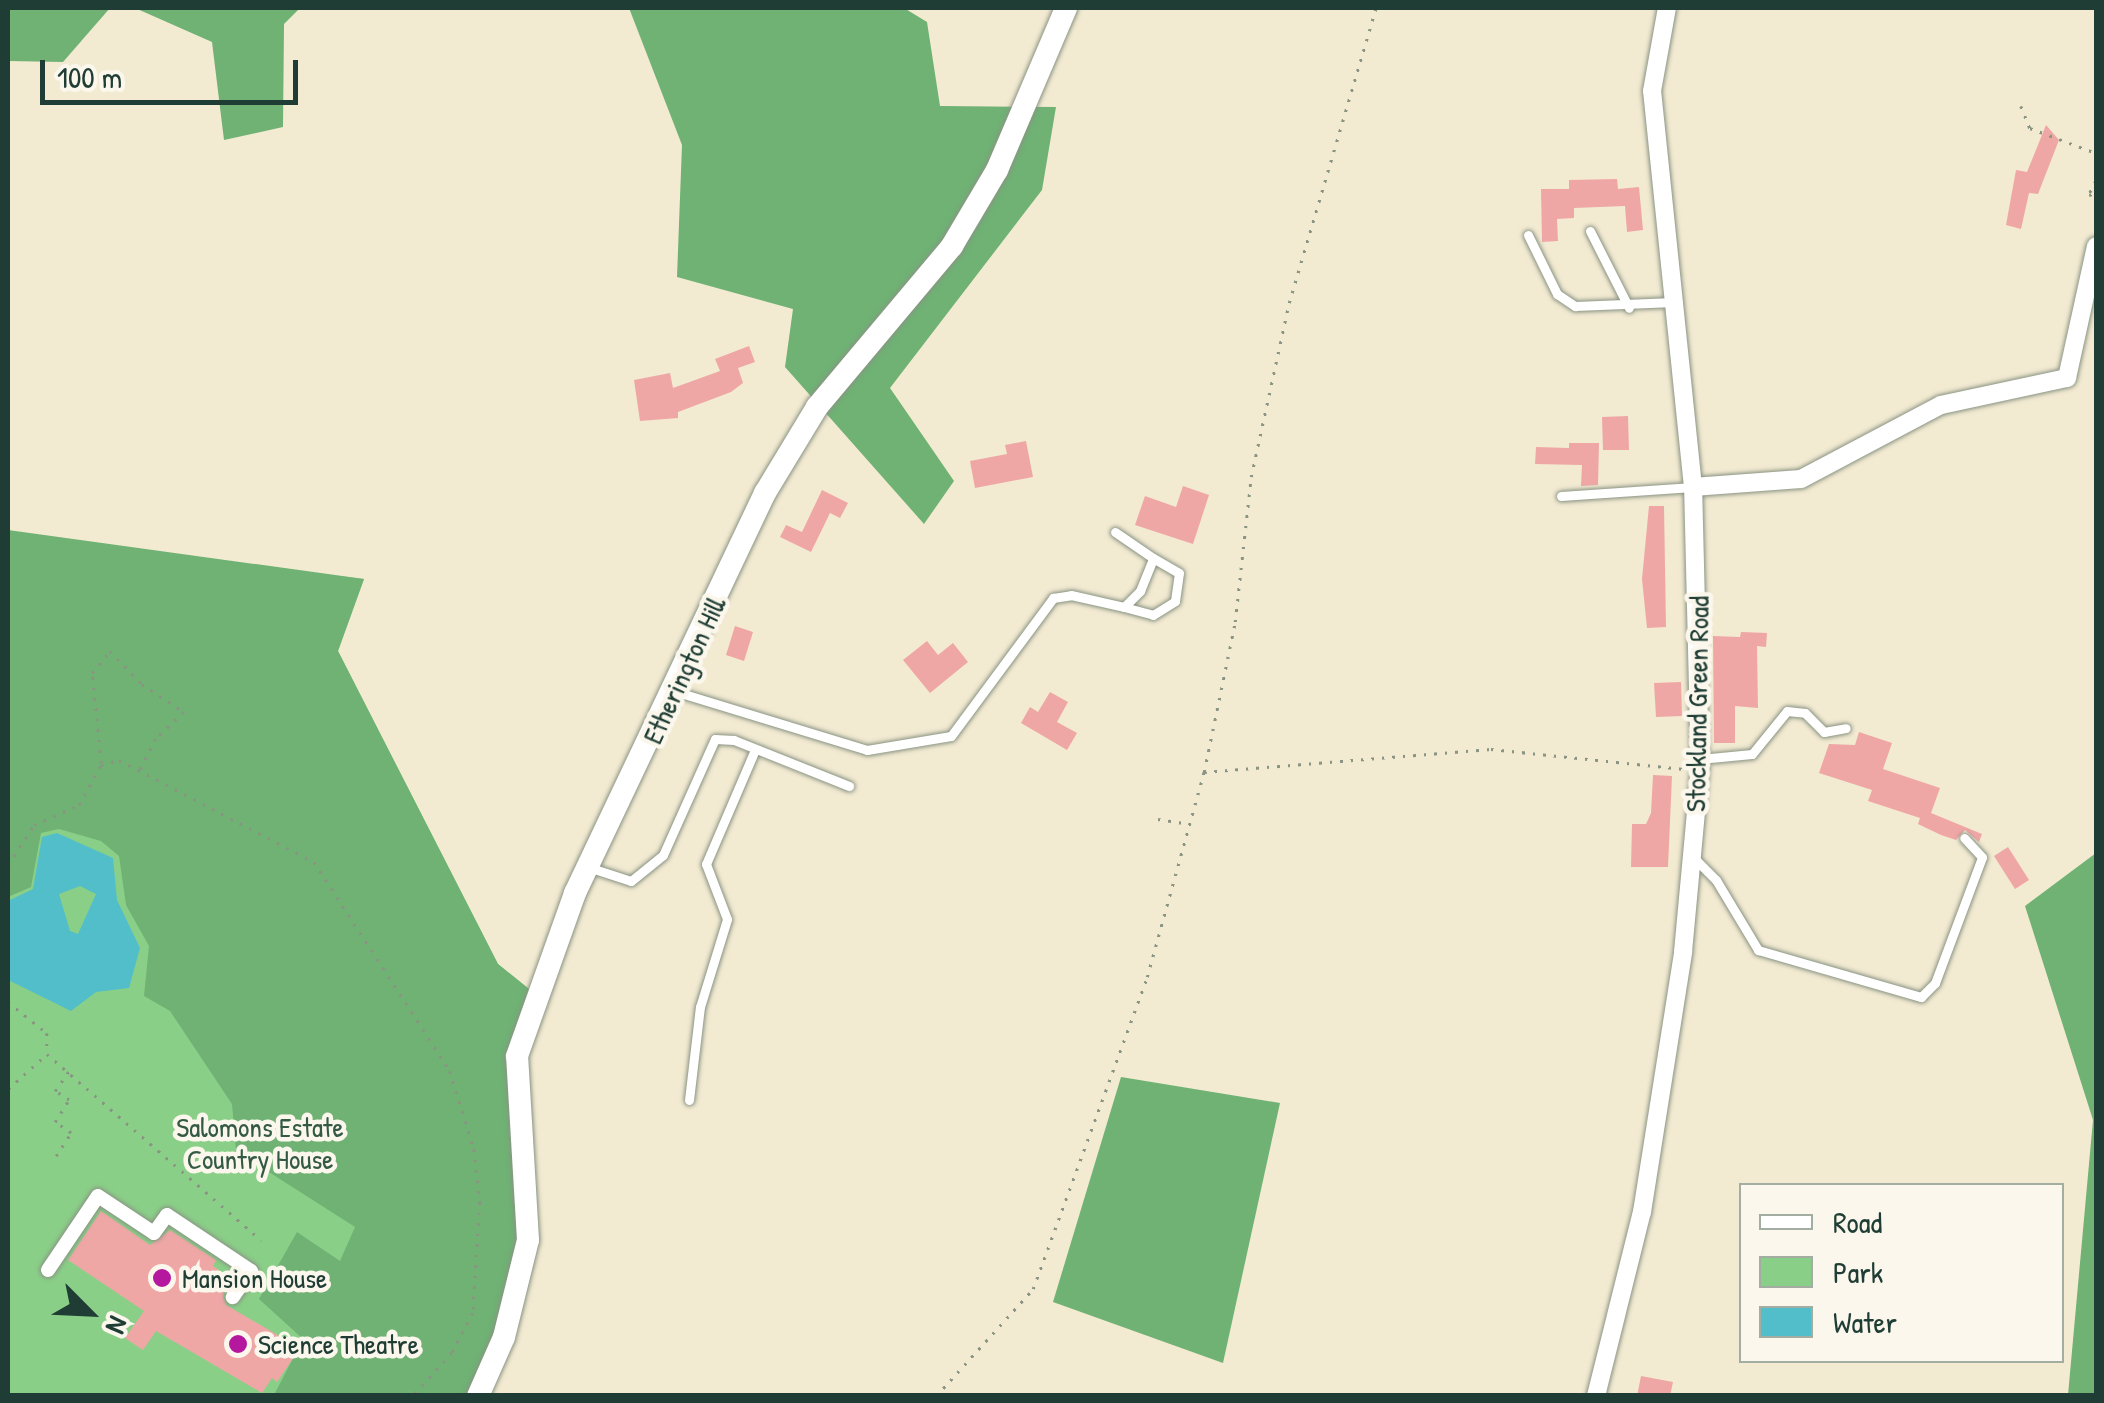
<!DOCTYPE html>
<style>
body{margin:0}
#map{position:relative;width:2104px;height:1403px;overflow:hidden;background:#f3ead2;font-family:"Patrick Hand",sans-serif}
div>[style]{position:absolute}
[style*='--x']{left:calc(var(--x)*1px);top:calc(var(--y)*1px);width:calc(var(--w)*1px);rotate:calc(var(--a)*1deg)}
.green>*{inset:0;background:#8acf88}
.forest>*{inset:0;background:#6fb274}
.water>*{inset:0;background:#51beca}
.building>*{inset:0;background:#efa7a6}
.path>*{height:2.5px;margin-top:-1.25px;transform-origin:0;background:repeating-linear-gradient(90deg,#899483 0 2.5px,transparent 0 10.5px)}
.roads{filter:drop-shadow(0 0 2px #899483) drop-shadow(0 0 2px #899483)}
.service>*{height:9px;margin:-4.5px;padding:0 4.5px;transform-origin:4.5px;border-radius:4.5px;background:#fff}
.pedestrian>*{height:14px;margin:-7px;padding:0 7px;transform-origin:7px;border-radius:7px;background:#fff}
.minor>*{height:18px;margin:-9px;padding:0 9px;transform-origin:9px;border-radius:9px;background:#fff}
.tertiary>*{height:22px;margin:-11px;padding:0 11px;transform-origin:11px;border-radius:11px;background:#fff}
.dots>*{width:28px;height:28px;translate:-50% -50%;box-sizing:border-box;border:5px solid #fbf7ec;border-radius:50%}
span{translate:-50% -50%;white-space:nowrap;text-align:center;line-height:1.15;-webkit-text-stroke:9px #fbf7ec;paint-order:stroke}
.street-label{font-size:28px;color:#1f3d34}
.park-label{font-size:28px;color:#345a45}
.poi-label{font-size:28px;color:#1f3d34}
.left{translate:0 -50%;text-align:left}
.frame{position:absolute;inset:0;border:10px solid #1f3d34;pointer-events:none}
.legend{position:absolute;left:1739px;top:1183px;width:325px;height:180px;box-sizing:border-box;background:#fbf7ec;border:2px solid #a3ada2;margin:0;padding:12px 18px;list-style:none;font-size:30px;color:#1f3d34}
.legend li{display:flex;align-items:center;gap:20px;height:50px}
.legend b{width:50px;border:2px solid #a3ada2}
.north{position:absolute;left:40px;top:1263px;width:100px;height:100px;-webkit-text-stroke:8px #fbf7ec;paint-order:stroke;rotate:114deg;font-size:28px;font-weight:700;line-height:40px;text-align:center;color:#1f3d34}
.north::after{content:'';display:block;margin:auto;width:35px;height:45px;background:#1f3d34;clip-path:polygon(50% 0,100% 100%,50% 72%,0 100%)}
.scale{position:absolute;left:40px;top:60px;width:258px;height:45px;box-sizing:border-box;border:5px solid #1f3d34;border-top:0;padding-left:12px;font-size:30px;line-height:35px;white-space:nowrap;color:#1f3d34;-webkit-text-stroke:8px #fbf7ec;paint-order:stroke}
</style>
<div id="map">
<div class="green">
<div style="clip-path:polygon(8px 538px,364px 579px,338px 651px,498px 964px,529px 989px,469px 1395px,8px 1395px)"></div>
</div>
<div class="forest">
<div style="clip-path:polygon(8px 8px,110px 8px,63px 62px,8px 61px)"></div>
<div style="clip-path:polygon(135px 8px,300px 8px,284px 24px,283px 127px,224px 140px,212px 42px)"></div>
<div style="clip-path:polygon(629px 8px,904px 8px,927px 22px,940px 106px,1056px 107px,1042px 190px,890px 388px,954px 481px,924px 524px,785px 367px,793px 309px,677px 277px,682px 145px)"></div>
<div style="clip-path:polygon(8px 530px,364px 579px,338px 651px,498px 964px,529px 989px,521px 1220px,503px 1311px,469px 1395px,274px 1395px,303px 1339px,259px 1299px,297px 1232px,340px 1261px,355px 1227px,236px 1151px,232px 1104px,170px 1011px,144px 996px,149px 946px,126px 905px,119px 856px,101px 841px,59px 829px,41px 833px,31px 887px,8px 897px)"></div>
<div style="clip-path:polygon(2096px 853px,2096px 1395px,2068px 1395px,2093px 1120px,2025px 906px)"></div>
<div style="clip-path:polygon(1121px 1077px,1280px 1103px,1223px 1363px,1053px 1302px)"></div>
</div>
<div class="water">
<div style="clip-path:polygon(evenodd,57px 833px,113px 858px,117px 900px,140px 948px,129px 988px,96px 992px,71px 1011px,8px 980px,8px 901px,33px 889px,42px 837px,57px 833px,80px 886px,96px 894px,78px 934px,70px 931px,59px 894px,80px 886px)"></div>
</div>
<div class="building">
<div style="clip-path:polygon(2046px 125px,2059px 140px,2038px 194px,2029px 193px,2021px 229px,2006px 225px,2016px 170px,2027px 172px)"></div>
<div style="clip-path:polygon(1617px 179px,1618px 189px,1639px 187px,1643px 230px,1627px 232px,1625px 206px,1574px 208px,1574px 218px,1557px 219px,1558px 241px,1542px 242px,1541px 189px,1569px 189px,1569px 180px)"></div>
<div style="clip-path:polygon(749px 346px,755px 362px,738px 368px,743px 383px,731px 392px,678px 412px,678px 418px,640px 421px,634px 380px,670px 373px,673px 388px,720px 371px,715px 359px)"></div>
<div style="clip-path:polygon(1628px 416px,1629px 450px,1603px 450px,1602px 417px)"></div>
<div style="clip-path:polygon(1026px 441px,1033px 477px,975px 488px,970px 461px,1007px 454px,1005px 445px)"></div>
<div style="clip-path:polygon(1569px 443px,1599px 443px,1598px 485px,1581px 486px,1582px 465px,1535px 464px,1536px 447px,1569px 448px)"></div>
<div style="clip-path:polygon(1183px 486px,1209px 495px,1193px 544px,1135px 525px,1145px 496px,1176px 507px)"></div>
<div style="clip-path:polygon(822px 490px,848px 503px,840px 518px,830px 513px,811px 552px,780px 537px,786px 525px,802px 532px)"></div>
<div style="clip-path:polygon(1649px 506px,1664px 506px,1666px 627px,1647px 628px,1642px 579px)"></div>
<div style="clip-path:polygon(735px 626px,753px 632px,744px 661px,726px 655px)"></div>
<div style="clip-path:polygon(1741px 632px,1767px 633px,1766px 647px,1757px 646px,1758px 708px,1735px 706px,1735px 743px,1714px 743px,1713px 636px,1740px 637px)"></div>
<div style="clip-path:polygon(927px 641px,938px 655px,953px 643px,968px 662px,930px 693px,903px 660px)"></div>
<div style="clip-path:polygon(1681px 682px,1682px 716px,1656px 717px,1654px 683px)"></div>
<div style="clip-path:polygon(1050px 692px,1068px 702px,1057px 722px,1077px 733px,1067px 750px,1021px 723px,1030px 707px,1038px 712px)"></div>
<div style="clip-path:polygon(1859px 732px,1892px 743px,1883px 769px,1940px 788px,1931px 813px,1982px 834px,1979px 842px,1965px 830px,1956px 840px,1941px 835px,1918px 824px,1920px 818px,1868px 801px,1872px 790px,1819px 773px,1829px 744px,1855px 745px)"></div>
<div style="clip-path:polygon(1653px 775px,1672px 776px,1668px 867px,1631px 867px,1632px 824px,1646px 824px,1651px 813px)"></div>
<div style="clip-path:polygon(2008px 847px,2029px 880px,2015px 889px,1994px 856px)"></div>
<div style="clip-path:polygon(101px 1211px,150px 1245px,170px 1230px,216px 1260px,213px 1266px,232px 1279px,223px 1295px,226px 1305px,300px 1348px,277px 1382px,272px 1378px,262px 1393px,156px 1331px,143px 1350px,125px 1338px,144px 1311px,68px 1260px)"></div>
<div style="clip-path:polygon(1641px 1376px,1673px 1382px,1670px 1396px,1637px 1396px)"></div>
</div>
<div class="path">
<div style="--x:2021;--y:106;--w:24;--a:68"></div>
<div style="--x:2030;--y:128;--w:71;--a:20.7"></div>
<div style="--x:2096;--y:181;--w:16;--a:117"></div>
<div style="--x:2089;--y:195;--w:7;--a:-16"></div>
<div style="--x:101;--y:763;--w:90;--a:-95.7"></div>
<div style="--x:92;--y:673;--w:28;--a:-51"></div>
<div style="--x:110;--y:651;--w:46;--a:45.9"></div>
<div style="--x:142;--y:684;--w:50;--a:33.7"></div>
<div style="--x:184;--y:712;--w:39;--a:136"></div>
<div style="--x:156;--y:739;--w:37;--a:117"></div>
<div style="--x:1204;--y:772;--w:288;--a:-4.6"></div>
<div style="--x:1491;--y:749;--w:194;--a:5.9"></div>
<div style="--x:1158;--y:819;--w:31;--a:9"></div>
<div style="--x:8;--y:865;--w:48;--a:-57"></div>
<div style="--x:34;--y:825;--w:49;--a:-24"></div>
<div style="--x:79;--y:805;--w:46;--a:-61.2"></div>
<div style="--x:101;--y:765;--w:19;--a:-16"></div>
<div style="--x:119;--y:760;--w:220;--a:27.6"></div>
<div style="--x:314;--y:862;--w:249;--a:56.9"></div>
<div style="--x:450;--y:1071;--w:82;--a:72.9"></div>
<div style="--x:474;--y:1149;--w:53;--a:83.5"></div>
<div style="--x:480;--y:1202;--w:111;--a:93.6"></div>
<div style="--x:473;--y:1313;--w:45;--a:117.7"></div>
<div style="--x:452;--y:1353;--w:58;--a:132.2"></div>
<div style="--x:8;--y:1002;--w:50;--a:38.5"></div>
<div style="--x:47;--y:1033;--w:20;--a:90"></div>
<div style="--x:8;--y:1089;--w:52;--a:-41.9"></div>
<div style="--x:47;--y:1054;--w:284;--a:41"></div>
<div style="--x:56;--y:1156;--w:27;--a:-57"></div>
<div style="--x:71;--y:1133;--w:19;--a:-145"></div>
<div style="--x:55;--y:1122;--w:26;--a:-58"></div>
<div style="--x:69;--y:1100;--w:17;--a:-147"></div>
<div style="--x:55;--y:1091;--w:24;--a:-55"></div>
<div style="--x:936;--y:1396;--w:144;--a:-47.8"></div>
<div style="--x:1033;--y:1289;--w:332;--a:-69.9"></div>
<div style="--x:1147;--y:977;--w:213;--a:-74.5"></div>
<div style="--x:1204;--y:772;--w:153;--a:-78.3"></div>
<div style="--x:1235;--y:622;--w:146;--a:-83.7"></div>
<div style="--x:1251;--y:477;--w:178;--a:-77.7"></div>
<div style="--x:1289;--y:303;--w:308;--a:-73.6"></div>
</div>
<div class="roads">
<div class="service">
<div style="--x:1590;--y:231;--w:86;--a:63.1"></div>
<div style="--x:1528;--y:235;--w:66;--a:63.8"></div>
<div style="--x:1557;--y:294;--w:22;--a:34"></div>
<div style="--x:1575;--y:306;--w:99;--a:-2.3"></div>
<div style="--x:1561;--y:496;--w:132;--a:-3.9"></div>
<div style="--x:1124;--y:607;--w:30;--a:15"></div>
<div style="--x:1153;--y:615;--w:26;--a:-32"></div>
<div style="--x:1175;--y:601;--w:28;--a:-82"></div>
<div style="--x:1179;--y:573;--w:30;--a:-150"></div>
<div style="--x:674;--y:691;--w:202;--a:17"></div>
<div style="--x:867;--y:750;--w:85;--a:-9.5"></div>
<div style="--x:951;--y:736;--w:172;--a:-53.5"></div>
<div style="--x:1053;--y:598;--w:18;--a:-9"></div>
<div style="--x:1071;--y:595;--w:54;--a:12.8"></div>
<div style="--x:1124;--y:607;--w:23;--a:-45"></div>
<div style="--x:1140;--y:591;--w:35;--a:-68"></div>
<div style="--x:1153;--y:558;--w:46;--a:-145.6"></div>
<div style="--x:1700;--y:759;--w:52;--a:-5.5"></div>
<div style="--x:1752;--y:754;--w:55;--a:-50.9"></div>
<div style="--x:1787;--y:711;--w:18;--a:6"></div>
<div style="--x:1805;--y:713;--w:27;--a:45"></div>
<div style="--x:1824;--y:732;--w:22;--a:-10"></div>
<div style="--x:1693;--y:857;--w:33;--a:45"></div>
<div style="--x:1716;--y:880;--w:82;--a:59"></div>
<div style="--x:1758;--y:950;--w:170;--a:16.1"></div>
<div style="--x:1921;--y:997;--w:20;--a:-45"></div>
<div style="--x:1935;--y:983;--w:134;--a:-69.5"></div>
<div style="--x:1982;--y:857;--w:26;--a:-133"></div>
<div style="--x:591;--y:868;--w:42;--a:18"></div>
<div style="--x:631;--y:881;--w:41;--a:-39.1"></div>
<div style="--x:663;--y:855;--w:127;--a:-65.9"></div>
<div style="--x:715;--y:739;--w:19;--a:3"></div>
<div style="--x:734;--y:740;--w:124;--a:21.8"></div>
<div style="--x:689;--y:1100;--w:94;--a:-83.3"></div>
<div style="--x:700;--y:1007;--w:92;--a:-72.9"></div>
<div style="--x:727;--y:919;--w:59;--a:-110.9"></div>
<div style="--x:706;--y:864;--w:122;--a:-66.8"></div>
</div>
<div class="pedestrian">
<div style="--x:48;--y:1270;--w:89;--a:-56"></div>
<div style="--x:98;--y:1196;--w:67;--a:33.5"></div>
<div style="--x:154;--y:1233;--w:22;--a:-54"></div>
<div style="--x:167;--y:1215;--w:101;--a:33.7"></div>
<div style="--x:251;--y:1271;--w:32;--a:125"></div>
</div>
<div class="minor">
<div style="--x:1693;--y:487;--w:108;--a:-4.2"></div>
<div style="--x:1801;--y:479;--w:158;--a:-27.9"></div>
<div style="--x:1941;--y:405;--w:129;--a:-12.1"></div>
<div style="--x:2067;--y:378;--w:135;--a:-77.6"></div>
<div style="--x:1596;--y:1396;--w:190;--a:-76"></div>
<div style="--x:1642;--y:1212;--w:263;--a:-81"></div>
<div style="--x:1683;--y:952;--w:183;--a:-84.7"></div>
<div style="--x:1700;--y:770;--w:283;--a:-91.4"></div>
<div style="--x:1693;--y:487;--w:398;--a:-95.9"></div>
<div style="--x:1652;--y:91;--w:84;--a:-79.8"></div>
</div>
<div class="tertiary">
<div style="--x:478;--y:1396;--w:64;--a:-66.2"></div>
<div style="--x:504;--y:1337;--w:100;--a:-76.1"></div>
<div style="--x:528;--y:1240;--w:184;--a:-93.4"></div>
<div style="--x:517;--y:1056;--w:173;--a:-70.4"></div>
<div style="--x:575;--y:893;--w:443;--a:-64.6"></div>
<div style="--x:765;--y:493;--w:100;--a:-58.8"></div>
<div style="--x:817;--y:407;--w:210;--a:-50"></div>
<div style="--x:952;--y:246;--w:88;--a:-59.4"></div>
<div style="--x:997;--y:170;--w:176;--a:-66.9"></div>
</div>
</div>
<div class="dots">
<div style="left:162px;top:1278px;background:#b5179e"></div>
<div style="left:238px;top:1344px;background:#b5179e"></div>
</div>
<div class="street-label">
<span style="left:684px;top:670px;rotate:-65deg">Etherington Hill</span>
<span style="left:1697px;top:704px;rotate:-89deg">Stockland Green Road</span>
</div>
<div class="park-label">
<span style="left:260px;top:1143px">Salomons Estate<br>Country House</span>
</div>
<div class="poi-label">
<span class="left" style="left:182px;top:1278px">Mansion House</span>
<span class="left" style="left:258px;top:1344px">Science Theatre</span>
</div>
<div class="frame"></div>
<ul class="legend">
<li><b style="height:12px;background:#fff"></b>Road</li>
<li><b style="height:28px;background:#8acf88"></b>Park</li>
<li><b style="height:28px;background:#51beca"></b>Water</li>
</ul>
<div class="north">N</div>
<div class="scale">100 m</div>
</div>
